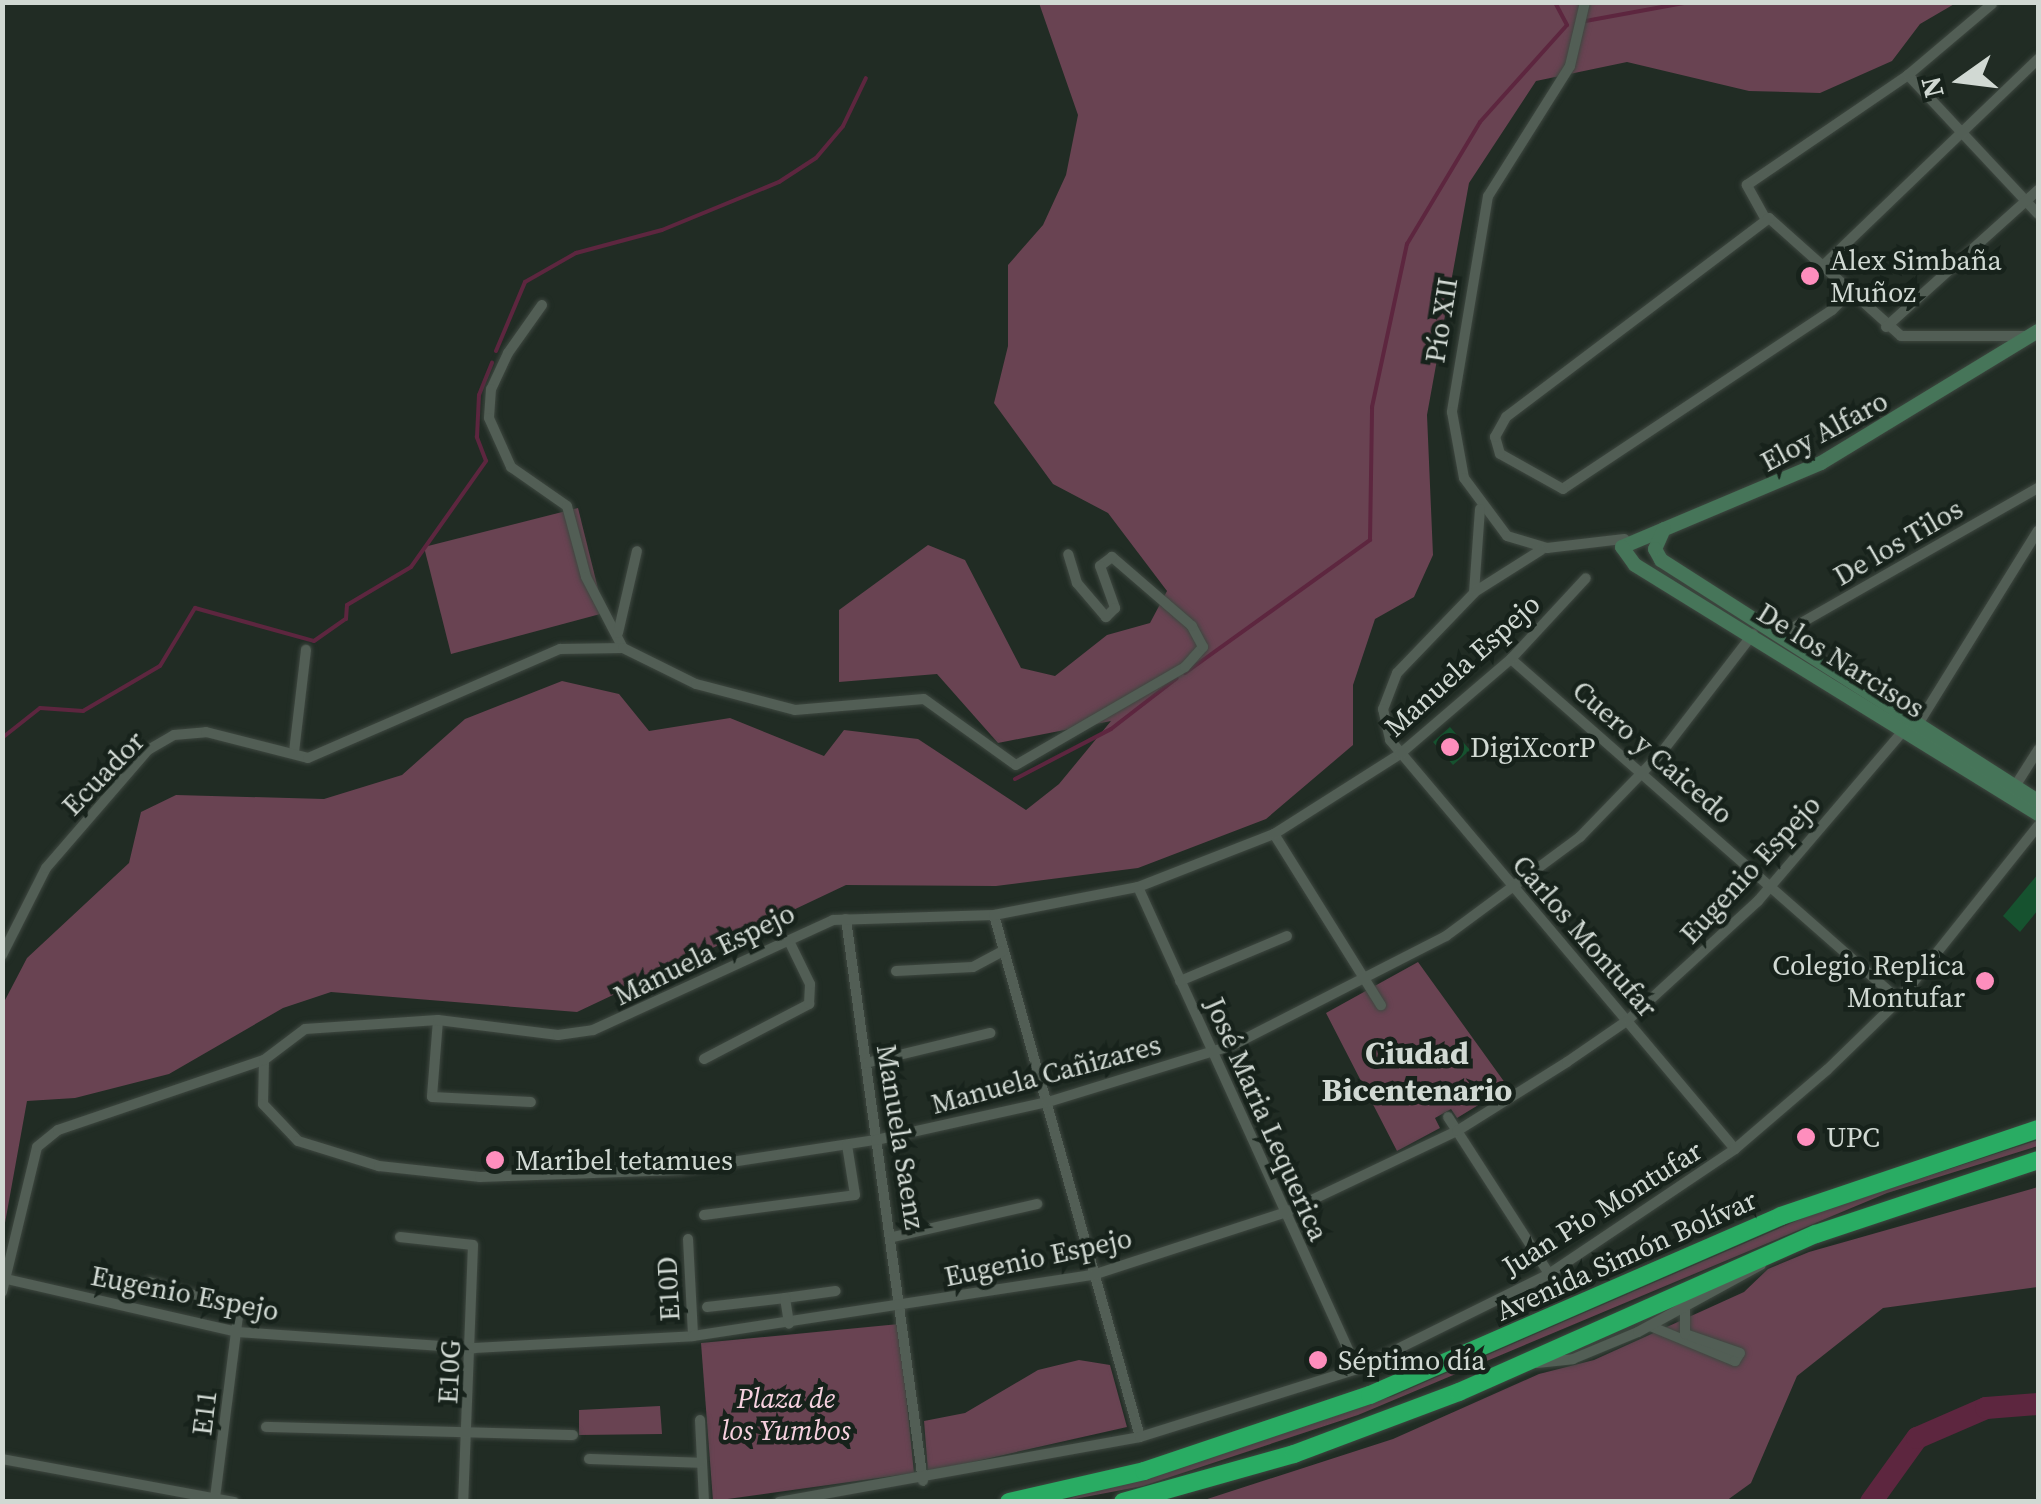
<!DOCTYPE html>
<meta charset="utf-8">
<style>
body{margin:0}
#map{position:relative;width:2041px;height:1504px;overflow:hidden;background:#212c24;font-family:"Source Serif 4",serif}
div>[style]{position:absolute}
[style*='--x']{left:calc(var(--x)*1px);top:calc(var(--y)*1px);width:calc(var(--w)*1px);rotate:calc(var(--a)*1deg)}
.green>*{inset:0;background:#694352}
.stream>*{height:4px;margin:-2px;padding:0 2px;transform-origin:2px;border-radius:2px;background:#5d263f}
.river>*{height:22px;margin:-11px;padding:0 11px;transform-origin:11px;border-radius:11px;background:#5d263f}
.building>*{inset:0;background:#16522f}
.roads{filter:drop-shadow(0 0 2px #3e4740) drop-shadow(0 0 2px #3e4740)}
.street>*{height:10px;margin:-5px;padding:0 5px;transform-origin:5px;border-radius:5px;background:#525e55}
.secondary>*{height:14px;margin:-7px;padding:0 7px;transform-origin:7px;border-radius:7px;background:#467559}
.highway>*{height:18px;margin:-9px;padding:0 9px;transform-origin:9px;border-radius:9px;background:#29ac63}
.dots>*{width:28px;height:28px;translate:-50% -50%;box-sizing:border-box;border:5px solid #17221b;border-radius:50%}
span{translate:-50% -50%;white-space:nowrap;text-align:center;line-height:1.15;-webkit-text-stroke:9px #17221b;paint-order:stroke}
.poi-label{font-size:28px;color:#d1d9d3}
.left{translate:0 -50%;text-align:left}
.right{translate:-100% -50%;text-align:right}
.street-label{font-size:28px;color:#d1d9d3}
.park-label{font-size:28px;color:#f7d1df;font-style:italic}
.quarter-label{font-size:32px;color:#d1d9d3;font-weight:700}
.frame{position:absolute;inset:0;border:5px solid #d1d9d3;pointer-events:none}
.north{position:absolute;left:1911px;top:30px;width:100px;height:100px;-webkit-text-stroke:8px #17221b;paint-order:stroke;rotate:256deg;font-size:28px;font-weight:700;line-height:40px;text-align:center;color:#d1d9d3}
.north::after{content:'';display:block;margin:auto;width:35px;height:45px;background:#d1d9d3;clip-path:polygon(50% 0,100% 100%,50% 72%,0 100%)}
</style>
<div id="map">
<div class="green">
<div style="clip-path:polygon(1039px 3px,1956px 3px,1920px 24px,1892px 61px,1820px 93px,1749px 91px,1627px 62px,1536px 81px,1469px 183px,1427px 415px,1433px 555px,1414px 597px,1375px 619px,1353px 685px,1353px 745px,1266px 819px,1138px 868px,996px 886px,846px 885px,577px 1012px,331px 992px,283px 1008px,169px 1074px,75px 1098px,27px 1101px,3px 1234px,3px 1004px,27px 958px,129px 863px,141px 812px,176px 795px,324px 799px,402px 775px,465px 719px,562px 681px,619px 694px,649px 731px,730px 718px,824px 756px,844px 730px,918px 739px,1026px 810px,1059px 784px,1111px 721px,998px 743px,937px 674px,839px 682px,839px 610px,928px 545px,965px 560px,1021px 668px,1055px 676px,1107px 635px,1150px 623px,1167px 591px,1108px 513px,1053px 484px,994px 403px,1008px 346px,1008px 265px,1043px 225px,1066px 175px,1078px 115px)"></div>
<div style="clip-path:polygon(578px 508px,604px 613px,451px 654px,424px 547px)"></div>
<div style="clip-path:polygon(1418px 962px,1508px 1087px,1457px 1118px,1451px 1109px,1435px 1118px,1440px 1128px,1397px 1151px,1326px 1013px)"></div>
<div style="clip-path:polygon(2038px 1140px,2038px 1146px,1887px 1193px,1358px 1415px,1143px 1486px,1058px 1502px,1393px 1396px,1812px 1214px)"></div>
<div style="clip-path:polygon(2038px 1187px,2038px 1287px,1883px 1308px,1797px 1376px,1751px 1483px,1726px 1501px,1198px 1502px,1393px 1439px,1539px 1374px,1594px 1360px,1744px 1292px,1768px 1269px,1809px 1252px)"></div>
<div style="clip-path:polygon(899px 1324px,914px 1473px,713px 1501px,701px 1343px)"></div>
<div style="clip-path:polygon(1079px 1360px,1110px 1365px,1127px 1427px,928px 1472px,924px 1421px,965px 1413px,1038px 1370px)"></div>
<div style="clip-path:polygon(660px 1406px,662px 1434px,579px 1435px,579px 1410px)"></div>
</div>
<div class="stream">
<div style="--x:1580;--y:22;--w:111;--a:-10.4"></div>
<div style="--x:496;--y:351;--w:75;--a:-67.2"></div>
<div style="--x:525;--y:282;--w:59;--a:-29.6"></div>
<div style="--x:576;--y:253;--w:89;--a:-15"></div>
<div style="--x:662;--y:230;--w:126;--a:-22.3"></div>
<div style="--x:779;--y:182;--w:44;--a:-33"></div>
<div style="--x:816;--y:158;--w:42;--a:-49.8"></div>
<div style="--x:843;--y:126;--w:53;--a:-64.4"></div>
<div style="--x:1185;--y:673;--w:228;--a:-35.7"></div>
<div style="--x:1370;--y:540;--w:133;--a:-89.1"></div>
<div style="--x:1372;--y:407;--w:167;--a:-77.9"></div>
<div style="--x:1407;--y:244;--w:142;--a:-59.1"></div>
<div style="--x:1480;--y:122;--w:130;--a:-48.1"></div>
<div style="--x:1567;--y:25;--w:26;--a:-118"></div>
<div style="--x:2;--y:738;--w:48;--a:-38.3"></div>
<div style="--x:40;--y:708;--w:43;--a:4"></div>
<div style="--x:83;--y:711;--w:89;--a:-30.3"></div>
<div style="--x:160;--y:666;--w:68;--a:-58.9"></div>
<div style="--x:195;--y:608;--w:123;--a:15.5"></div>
<div style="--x:314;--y:641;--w:39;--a:-35"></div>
<div style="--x:346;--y:619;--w:14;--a:-86"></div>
<div style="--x:347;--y:605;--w:74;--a:-30.7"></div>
<div style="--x:411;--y:567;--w:130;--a:-54.7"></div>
<div style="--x:486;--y:461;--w:26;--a:-111"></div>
<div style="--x:477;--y:437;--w:42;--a:-87.3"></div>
<div style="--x:479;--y:395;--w:35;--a:-68"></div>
<div style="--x:1015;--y:779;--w:108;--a:-27.5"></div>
<div style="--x:1111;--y:729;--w:83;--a:-37.7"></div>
</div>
<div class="river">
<div style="--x:1871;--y:1502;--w:79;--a:-54.3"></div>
<div style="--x:1917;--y:1438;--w:75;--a:-23.5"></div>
<div style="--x:1986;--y:1408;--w:52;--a:-4.4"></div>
</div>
<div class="building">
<div style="clip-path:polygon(1450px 727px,1470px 750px,1453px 765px,1433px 742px)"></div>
<div style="clip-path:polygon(2038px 874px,2038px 910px,2020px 932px,2003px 916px)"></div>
</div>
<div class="roads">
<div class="street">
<div style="--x:1585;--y:2;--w:66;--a:103.2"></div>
<div style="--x:1570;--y:66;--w:154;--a:122.2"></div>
<div style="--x:1488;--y:196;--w:219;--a:99.5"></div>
<div style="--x:1452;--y:412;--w:67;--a:79.7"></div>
<div style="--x:1464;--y:478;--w:72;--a:53.4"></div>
<div style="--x:1507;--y:536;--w:42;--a:16.7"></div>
<div style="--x:1547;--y:548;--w:78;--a:-6.7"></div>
<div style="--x:1908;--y:75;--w:190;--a:46.9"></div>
<div style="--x:1765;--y:218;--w:38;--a:-119"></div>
<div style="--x:1747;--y:185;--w:195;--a:-34.3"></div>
<div style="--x:1908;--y:75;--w:110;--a:-40.2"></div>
<div style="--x:1769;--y:218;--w:110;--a:41.7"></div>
<div style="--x:1851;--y:291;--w:27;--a:135"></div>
<div style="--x:1832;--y:310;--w:323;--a:146.4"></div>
<div style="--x:1563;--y:489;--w:72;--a:-150.9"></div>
<div style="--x:1500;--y:454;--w:18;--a:-106"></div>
<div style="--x:1495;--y:437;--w:23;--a:-61"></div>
<div style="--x:1506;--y:417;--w:330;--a:-37.1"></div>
<div style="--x:1825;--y:264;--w:296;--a:-43.9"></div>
<div style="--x:1851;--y:291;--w:67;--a:42"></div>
<div style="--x:1901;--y:336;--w:125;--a:0"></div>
<div style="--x:542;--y:305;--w:59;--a:125.3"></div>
<div style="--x:508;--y:353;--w:40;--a:115"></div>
<div style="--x:491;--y:389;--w:29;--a:94"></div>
<div style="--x:489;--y:418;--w:54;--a:65.8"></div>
<div style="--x:511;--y:467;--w:68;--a:34.9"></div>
<div style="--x:567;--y:506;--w:73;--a:75"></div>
<div style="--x:586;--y:577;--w:80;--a:62.5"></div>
<div style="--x:1886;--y:327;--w:205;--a:-42"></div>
<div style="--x:1480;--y:509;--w:84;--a:94.1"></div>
<div style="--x:1474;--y:593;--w:111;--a:133.9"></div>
<div style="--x:1397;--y:673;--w:39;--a:111"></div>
<div style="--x:1383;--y:709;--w:32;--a:77"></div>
<div style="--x:1390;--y:740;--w:535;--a:49.85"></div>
<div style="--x:1476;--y:591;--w:77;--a:-32.2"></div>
<div style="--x:618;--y:633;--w:84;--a:-77"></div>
<div style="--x:1780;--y:635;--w:297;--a:-29.7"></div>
<div style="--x:1511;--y:659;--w:517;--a:41.31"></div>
<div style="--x:1915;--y:729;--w:233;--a:-58.2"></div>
<div style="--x:294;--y:752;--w:103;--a:-83.3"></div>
<div style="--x:2012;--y:791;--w:49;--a:-57.6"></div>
<div style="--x:1274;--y:834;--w:202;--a:58"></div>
<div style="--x:1138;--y:887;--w:529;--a:65.57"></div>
<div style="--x:994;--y:915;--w:542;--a:74.37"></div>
<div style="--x:846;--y:919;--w:567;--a:82.2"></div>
<div style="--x:2;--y:955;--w:97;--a:-63.2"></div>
<div style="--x:46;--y:868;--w:156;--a:-49.2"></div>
<div style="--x:148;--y:750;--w:30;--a:-30"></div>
<div style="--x:174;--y:735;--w:32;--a:-5"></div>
<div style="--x:206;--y:732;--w:105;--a:14.3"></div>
<div style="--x:308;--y:758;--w:275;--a:-23.4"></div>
<div style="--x:560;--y:649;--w:63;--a:-0.9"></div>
<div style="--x:623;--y:648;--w:81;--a:26.3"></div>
<div style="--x:696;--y:684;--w:102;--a:14.7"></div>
<div style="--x:795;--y:710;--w:129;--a:-4.9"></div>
<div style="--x:924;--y:699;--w:113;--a:35.7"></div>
<div style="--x:1016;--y:765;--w:195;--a:-30.1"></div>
<div style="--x:1185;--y:667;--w:27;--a:-48"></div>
<div style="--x:1203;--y:647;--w:24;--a:-118"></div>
<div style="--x:1192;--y:626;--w:106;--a:-139.2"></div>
<div style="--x:1112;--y:557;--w:15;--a:143"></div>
<div style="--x:1100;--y:566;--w:45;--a:70.3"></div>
<div style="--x:1115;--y:608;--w:13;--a:135"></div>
<div style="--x:1106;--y:617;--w:45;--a:-130.5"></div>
<div style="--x:1077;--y:583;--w:30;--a:-107"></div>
<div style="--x:896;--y:971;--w:77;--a:-3"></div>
<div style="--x:973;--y:967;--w:34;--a:-28"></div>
<div style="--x:1180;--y:981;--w:116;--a:-22.8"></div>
<div style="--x:438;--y:1020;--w:77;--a:94.5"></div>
<div style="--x:432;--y:1097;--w:99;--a:2.9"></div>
<div style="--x:704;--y:1059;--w:119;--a:-27.6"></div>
<div style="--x:809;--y:1004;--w:20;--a:-87"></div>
<div style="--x:810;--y:984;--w:48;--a:-116"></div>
<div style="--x:264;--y:1060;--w:44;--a:91.3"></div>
<div style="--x:263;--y:1104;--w:51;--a:46.6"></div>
<div style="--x:298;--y:1141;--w:85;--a:17.2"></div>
<div style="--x:379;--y:1166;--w:102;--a:6.2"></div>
<div style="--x:480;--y:1177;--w:199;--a:-2"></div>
<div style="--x:679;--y:1170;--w:199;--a:-8.7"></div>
<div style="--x:876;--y:1140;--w:176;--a:-12.5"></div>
<div style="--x:1048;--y:1102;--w:194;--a:-17.1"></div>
<div style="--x:1233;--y:1045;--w:239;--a:-27.1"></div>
<div style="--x:1446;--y:936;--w:167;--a:-36.5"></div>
<div style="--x:1580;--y:837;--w:118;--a:-46"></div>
<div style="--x:1662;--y:752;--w:149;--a:-52.4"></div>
<div style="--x:866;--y:1063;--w:128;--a:-13.6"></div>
<div style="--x:1448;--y:1117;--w:187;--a:57.2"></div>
<div style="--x:704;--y:1215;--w:152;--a:-7.5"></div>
<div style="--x:855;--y:1195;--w:51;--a:-99.1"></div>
<div style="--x:400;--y:1237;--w:73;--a:6.3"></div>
<div style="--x:473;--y:1245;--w:257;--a:92.2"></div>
<div style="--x:893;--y:1237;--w:148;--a:-12.9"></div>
<div style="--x:688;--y:1239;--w:97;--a:87"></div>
<div style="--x:2;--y:1278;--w:241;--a:12.9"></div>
<div style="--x:237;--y:1332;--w:238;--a:3.9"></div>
<div style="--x:474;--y:1348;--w:219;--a:-3.1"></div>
<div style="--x:693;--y:1336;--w:405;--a:-8.7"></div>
<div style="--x:1093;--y:1275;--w:201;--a:-18"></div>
<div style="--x:1284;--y:1213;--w:191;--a:-25.4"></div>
<div style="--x:1457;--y:1131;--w:130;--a:-32.1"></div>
<div style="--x:1567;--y:1062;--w:74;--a:-34.5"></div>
<div style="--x:1628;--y:1020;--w:176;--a:-42.5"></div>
<div style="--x:1758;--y:901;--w:226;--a:-49.5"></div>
<div style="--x:149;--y:1282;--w:94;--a:16.1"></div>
<div style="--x:239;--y:1308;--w:193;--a:97.2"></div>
<div style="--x:2;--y:1292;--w:149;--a:-76.4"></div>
<div style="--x:37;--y:1147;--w:27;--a:-39"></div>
<div style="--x:58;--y:1130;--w:218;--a:-18.8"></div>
<div style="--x:264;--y:1060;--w:51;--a:-37.1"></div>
<div style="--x:305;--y:1029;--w:133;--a:-3.9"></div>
<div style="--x:438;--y:1020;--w:121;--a:7.1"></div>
<div style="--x:558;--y:1035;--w:35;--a:-8"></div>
<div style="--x:593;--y:1030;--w:264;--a:-24.6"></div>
<div style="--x:833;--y:920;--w:161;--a:-1.8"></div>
<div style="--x:994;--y:915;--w:147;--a:-11"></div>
<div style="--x:1138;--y:887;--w:146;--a:-21.3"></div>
<div style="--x:1274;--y:834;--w:149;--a:-32.4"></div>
<div style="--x:1400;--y:754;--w:146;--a:-40.6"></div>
<div style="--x:1511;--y:659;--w:110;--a:-47.2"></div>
<div style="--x:785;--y:1298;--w:51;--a:-7.8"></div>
<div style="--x:707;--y:1307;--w:79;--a:-6.6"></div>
<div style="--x:785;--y:1298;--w:26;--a:81"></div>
<div style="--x:1650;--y:1326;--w:92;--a:22.4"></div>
<div style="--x:1735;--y:1361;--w:9;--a:-58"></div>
<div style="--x:1740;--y:1353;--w:58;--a:-160.9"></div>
<div style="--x:1685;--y:1334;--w:25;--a:-90"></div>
<div style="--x:1537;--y:1363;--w:36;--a:-6"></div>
<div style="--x:1573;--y:1359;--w:70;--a:-22.6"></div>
<div style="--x:1638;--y:1332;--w:140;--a:-28.6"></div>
<div style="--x:700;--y:1420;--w:82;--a:87.2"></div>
<div style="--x:266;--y:1427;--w:307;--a:1.5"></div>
<div style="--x:2;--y:1459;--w:236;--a:10.5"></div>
<div style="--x:589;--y:1459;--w:112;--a:2"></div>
<div style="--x:779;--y:1502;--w:367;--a:-10.2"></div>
<div style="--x:1140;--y:1437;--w:227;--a:-17.4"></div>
<div style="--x:1357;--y:1369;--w:214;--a:-26.3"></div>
<div style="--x:1549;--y:1274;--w:224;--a:-33.9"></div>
<div style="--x:1735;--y:1149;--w:121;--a:-40.7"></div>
<div style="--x:1827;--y:1070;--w:100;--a:-44.2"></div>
<div style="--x:1899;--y:1000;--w:223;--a:-51.4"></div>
</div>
<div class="secondary">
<div style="--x:2038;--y:331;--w:254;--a:148.7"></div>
<div style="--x:1821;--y:463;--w:216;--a:157.1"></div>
<div style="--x:1622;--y:547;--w:22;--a:54"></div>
<div style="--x:1635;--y:565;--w:474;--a:31.7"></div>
<div style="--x:1664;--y:529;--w:22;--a:114"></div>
<div style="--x:1655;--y:549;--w:13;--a:61"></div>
<div style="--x:1661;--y:560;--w:447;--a:32.6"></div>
</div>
<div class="highway">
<div style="--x:1009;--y:1502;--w:139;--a:-12.9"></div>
<div style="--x:1144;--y:1471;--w:238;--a:-18.6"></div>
<div style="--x:1370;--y:1395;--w:448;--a:-23.5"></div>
<div style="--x:1781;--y:1216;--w:271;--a:-18.7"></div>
<div style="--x:1123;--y:1502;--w:178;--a:-15.7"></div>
<div style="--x:1294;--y:1454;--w:176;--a:-20.6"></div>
<div style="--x:1459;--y:1392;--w:390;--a:-23.9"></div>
<div style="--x:1816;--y:1234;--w:234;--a:-18.4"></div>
</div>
</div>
<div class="dots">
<div style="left:1810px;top:276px;background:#fe8ebd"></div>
<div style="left:1450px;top:747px;background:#fe8ebd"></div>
<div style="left:1985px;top:981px;background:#fe8ebd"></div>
<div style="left:1806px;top:1137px;background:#fe8ebd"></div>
<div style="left:495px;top:1160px;background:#fe8ebd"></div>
<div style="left:1318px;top:1360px;background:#fe8ebd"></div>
</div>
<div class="poi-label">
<span class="left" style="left:1830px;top:276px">Alex Simbaña<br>Muñoz</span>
<span class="left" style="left:1470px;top:747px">DigiXcorP</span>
<span class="right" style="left:1965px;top:981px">Colegio Replica<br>Montufar</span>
<span class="left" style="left:1826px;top:1137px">UPC</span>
<span class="left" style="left:515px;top:1160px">Maribel tetamues</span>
<span class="left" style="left:1338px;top:1360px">Séptimo día</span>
</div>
<div class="street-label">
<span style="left:1441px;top:320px;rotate:-81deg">Pío XII</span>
<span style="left:1824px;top:431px;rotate:-28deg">Eloy Alfaro</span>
<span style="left:1898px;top:542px;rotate:-30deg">De los Tilos</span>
<span style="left:1841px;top:660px;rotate:32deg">De los Narcisos</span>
<span style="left:1462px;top:665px;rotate:-42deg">Manuela Espejo</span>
<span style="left:1653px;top:752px;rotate:41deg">Cuero y Caicedo</span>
<span style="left:103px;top:773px;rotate:-46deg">Ecuador</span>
<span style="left:1750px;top:869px;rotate:-47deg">Eugenio Espejo</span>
<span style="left:1585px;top:936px;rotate:49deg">Carlos Montufar</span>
<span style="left:704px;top:954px;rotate:-26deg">Manuela Espejo</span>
<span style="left:1046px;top:1074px;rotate:-15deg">Manuela Cañizares</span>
<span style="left:1267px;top:1119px;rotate:66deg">José Maria Lequerica</span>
<span style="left:901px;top:1137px;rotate:81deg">Manuela Saenz</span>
<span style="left:1602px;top:1208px;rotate:-32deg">Juan Pio Montufar</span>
<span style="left:1626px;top:1255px;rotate:-24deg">Avenida Simón Bolívar</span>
<span style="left:1038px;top:1257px;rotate:-12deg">Eugenio Espejo</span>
<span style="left:668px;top:1289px;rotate:-93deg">E10D</span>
<span style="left:185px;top:1293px;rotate:11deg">Eugenio Espejo</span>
<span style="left:449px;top:1372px;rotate:-87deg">E10G</span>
<span style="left:204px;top:1413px;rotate:-83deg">E11</span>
</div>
<div class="park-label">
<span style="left:786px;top:1414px">Plaza de<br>los Yumbos</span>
</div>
<div class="quarter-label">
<span style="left:1417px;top:1072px">Ciudad<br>Bicentenario</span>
</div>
<div class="frame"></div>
<div class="north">N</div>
</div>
